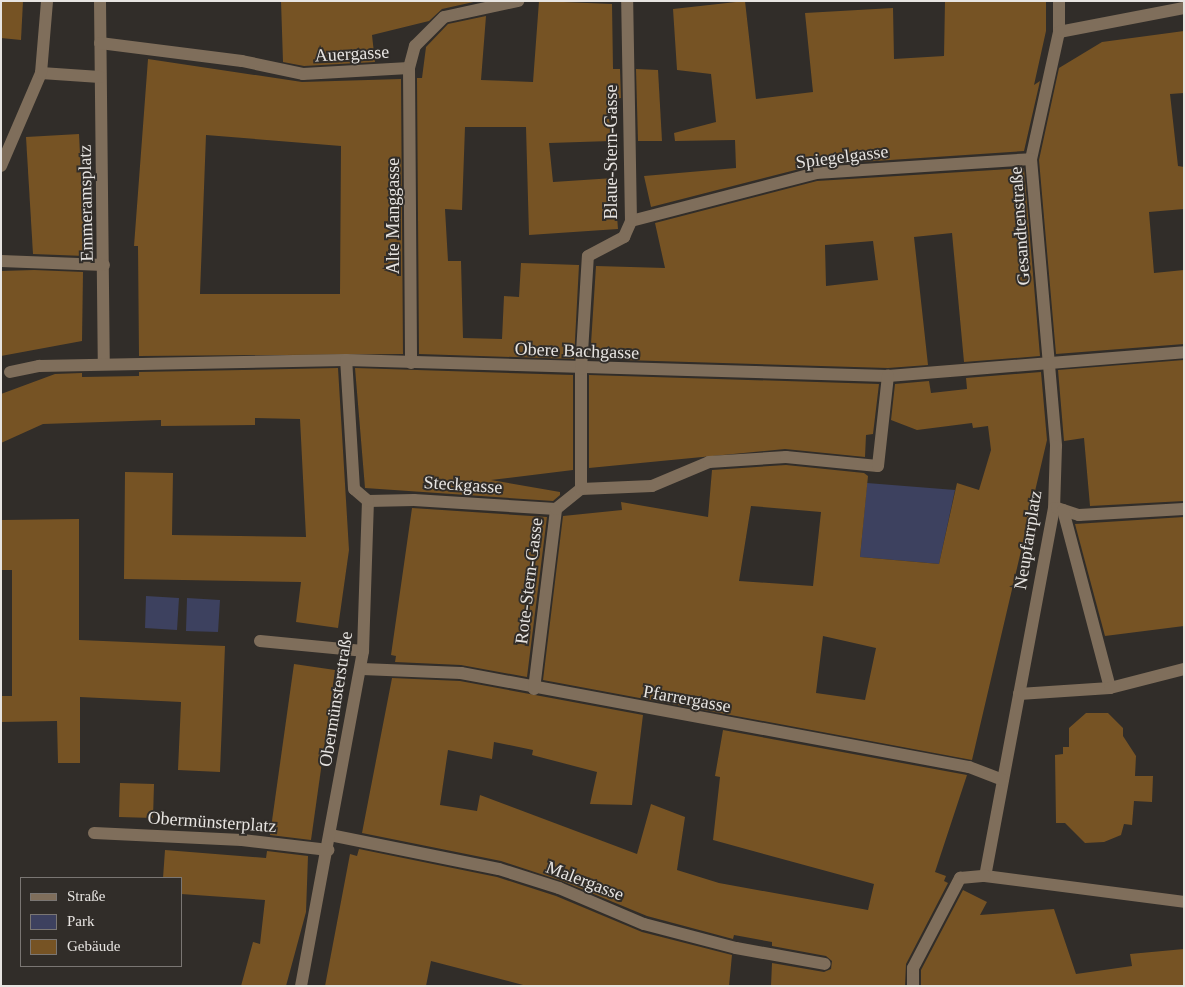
<!DOCTYPE html>
<meta charset="utf-8">
<style>
body{margin:0}
#map{position:relative;width:1185px;height:987px;overflow:hidden;background:#312d29;font-family:"Times New Roman",serif}
div>[style]{position:absolute}
[style*='--x']{left:calc(var(--x)*1px);top:calc(var(--y)*1px);width:calc(var(--w)*1px);rotate:calc(var(--a)*1deg)}
.green>*{inset:0;background:#3d415f}
.building>*{inset:0;background:#765324}
.minor>*{height:12px;margin:-6px;padding:0 6px;transform-origin:6px;border-radius:6px;background:#7f6e5b}
span{translate:-50% -50%;white-space:nowrap;text-align:center;line-height:1.15;-webkit-text-stroke:4px #312d29;paint-order:stroke}
.street-label{font-size:18px;color:#e7e4e1}
.frame{position:absolute;inset:0;border:2px solid #e7e4e1;pointer-events:none}
.legend{position:absolute;left:20px;top:877px;width:162px;height:90px;box-sizing:border-box;background:#312d29;border:1px solid #7a7673;margin:0;padding:6px 9px;list-style:none;font-size:15px;color:#e7e4e1}
.legend li{display:flex;align-items:center;gap:10px;height:25px}
.legend b{width:25px;border:1px solid #7a7673}
</style>
<div id="map">
<div class="green">
<div style="clip-path:polygon(867px 483px,955px 490px,939px 564px,860px 557px)"></div>
<div style="clip-path:polygon(146px 596px,179px 598px,177px 630px,145px 628px)"></div>
<div style="clip-path:polygon(187px 598px,220px 600px,218px 632px,186px 631px)"></div>
</div>
<div class="building">
<div style="clip-path:polygon(1px 1px,23px 1px,21px 40px,1px 38px)"></div>
<div style="clip-path:polygon(281px 1px,478px 1px,442px 9px,429px 21px,372px 35px,375px 62px,304px 66px,283px 62px)"></div>
<div style="clip-path:polygon(539px 1px,612px 4px,613px 69px,620px 69px,621px 98px,608px 100px,611px 141px,549px 143px,553px 182px,614px 178px,618px 229px,529px 235px,526px 127px,465px 127px,462px 210px,445px 209px,448px 261px,461px 261px,463px 338px,502px 339px,504px 296px,519px 297px,521px 263px,579px 265px,574px 359px,419px 354px,417px 78px,422px 78px,426px 47px,448px 24px,486px 16px,481px 80px,533px 82px)"></div>
<div style="clip-path:polygon(745px 1px,756px 99px,813px 92px,805px 13px,893px 8px,894px 59px,944px 56px,945px 1px,1046px 1px,1046px 31px,1034px 85px,1040px 81px,1024px 151px,815px 165px,651px 207px,644px 176px,736px 168px,735px 140px,675px 141px,674px 133px,716px 122px,711px 74px,677px 70px,673px 9px)"></div>
<div style="clip-path:polygon(1184px 31px,1184px 93px,1170px 94px,1178px 166px,1184px 167px,1184px 209px,1149px 212px,1154px 273px,1184px 270px,1184px 344px,1056px 354px,1039px 160px,1059px 68px,1102px 42px)"></div>
<div style="clip-path:polygon(evenodd,148px 59px,302px 82px,401px 79px,403px 354px,139px 356px,138px 246px,134px 246px,148px 59px,206px 135px,341px 146px,340px 294px,200px 294px,206px 135px)"></div>
<div style="clip-path:polygon(636px 69px,658px 70px,662px 141px,638px 141px)"></div>
<div style="clip-path:polygon(79px 134px,85px 256px,33px 254px,26px 137px)"></div>
<div style="clip-path:polygon(evenodd,1024px 168px,1040px 356px,964px 362px,952px 233px,914px 237px,928px 365px,888px 368px,590px 359px,596px 266px,665px 268px,655px 223px,817px 181px,1024px 168px,873px 241px,878px 280px,826px 286px,825px 245px,873px 241px)"></div>
<div style="clip-path:polygon(34px 270px,83px 272px,82px 341px,1px 356px,1px 271px)"></div>
<div style="clip-path:polygon(1184px 360px,1184px 501px,1090px 506px,1084px 438px,1064px 441px,1058px 370px)"></div>
<div style="clip-path:polygon(338px 368px,349px 550px,338px 628px,296px 622px,301px 582px,124px 579px,125px 472px,173px 473px,172px 535px,306px 537px,300px 419px,255px 418px,255px 425px,161px 426px,161px 420px,43px 424px,1px 443px,1px 394px,55px 374px,82px 373px,82px 377px,139px 376px,139px 372px)"></div>
<div style="clip-path:polygon(355px 368px,573px 375px,573px 470px,491px 480px,560px 492px,560px 495px,553px 501px,365px 488px)"></div>
<div style="clip-path:polygon(evenodd,1041px 372px,1047px 440px,972px 760px,543px 680px,563px 516px,622px 510px,621px 502px,708px 517px,712px 470px,786px 465px,864px 473px,868px 476px,860px 557px,939px 564px,957px 483px,979px 490px,991px 450px,988px 426px,973px 428px,972px 423px,917px 430px,891px 420px,895px 384px,929px 381px,931px 393px,967px 389px,966px 378px,1041px 372px,751px 506px,821px 512px,813px 586px,739px 581px,751px 506px,1041px 372px,823px 636px,876px 648px,865px 700px,816px 693px,823px 636px)"></div>
<div style="clip-path:polygon(589px 375px,879px 384px,873px 434px,866px 435px,865px 457px,785px 449px,589px 468px)"></div>
<div style="clip-path:polygon(412px 508px,547px 517px,527px 677px,461px 665px,395px 662px,396px 656px,391px 655px)"></div>
<div style="clip-path:polygon(1184px 517px,1184px 626px,1105px 636px,1075px 524px)"></div>
<div style="clip-path:polygon(79px 519px,79px 640px,225px 646px,220px 772px,178px 770px,181px 702px,80px 697px,80px 763px,58px 763px,57px 721px,1px 722px,1px 696px,12px 696px,12px 570px,1px 570px,1px 520px)"></div>
<div style="clip-path:polygon(294px 664px,335px 670px,311px 840px,270px 835px)"></div>
<div style="clip-path:polygon(392px 678px,460px 681px,643px 715px,632px 805px,590px 804px,597px 772px,532px 755px,533px 750px,494px 742px,492px 759px,448px 750px,440px 805px,477px 811px,480px 795px,637px 854px,651px 804px,685px 817px,677px 870px,719px 883px,868px 910px,874px 884px,713px 840px,720px 777px,715px 776px,723px 730px,967px 775px,935px 872px,946px 876px,944px 881px,948px 883px,906px 964px,905px 986px,771px 986px,772px 963px,824px 972px,831px 969px,832px 961px,826px 956px,772px 946px,772px 942px,734px 935px,733px 939px,647px 916px,562px 881px,501px 861px,362px 833px)"></div>
<div style="clip-path:polygon(1086px 713px,1108px 713px,1123px 728px,1123px 736px,1136px 756px,1135px 776px,1153px 776px,1152px 802px,1134px 801px,1132px 825px,1124px 824px,1121px 835px,1104px 842px,1085px 843px,1065px 823px,1056px 823px,1055px 755px,1063px 754px,1063px 747px,1069px 747px,1069px 728px)"></div>
<div style="clip-path:polygon(120px 783px,154px 784px,153px 818px,119px 817px)"></div>
<div style="clip-path:polygon(359px 849px,497px 877px,556px 896px,642px 932px,732px 955px,729px 986px,527px 986px,431px 961px,426px 986px,325px 986px,350px 854px,357px 856px)"></div>
<div style="clip-path:polygon(165px 850px,266px 858px,267px 851px,308px 856px,306px 912px,286px 986px,241px 986px,253px 942px,260px 944px,265px 900px,181px 894px,181px 878px,163px 878px)"></div>
<div style="clip-path:polygon(963px 890px,987px 902px,980px 915px,1054px 909px,1076px 974px,1132px 966px,1130px 954px,1184px 949px,1184px 986px,921px 986px,921px 970px)"></div>
</div>
<div class="minor">
<div style="--x:100;--y:1;--w:363;--a:89.4"></div>
<div style="--x:1059;--y:1;--w:31;--a:90"></div>
<div style="--x:1059;--y:32;--w:130;--a:102.4"></div>
<div style="--x:1031;--y:159;--w:288;--a:85"></div>
<div style="--x:1056;--y:446;--w:62;--a:91.8"></div>
<div style="--x:1054;--y:508;--w:374;--a:100.6"></div>
<div style="--x:985;--y:876;--w:201;--a:7.4"></div>
<div style="--x:1059;--y:32;--w:127;--a:-10.9"></div>
<div style="--x:100;--y:43;--w:143;--a:7.2"></div>
<div style="--x:242;--y:61;--w:62;--a:12"></div>
<div style="--x:303;--y:74;--w:106;--a:-3.2"></div>
<div style="--x:409;--y:68;--w:23;--a:-75"></div>
<div style="--x:415;--y:46;--w:41;--a:-45"></div>
<div style="--x:444;--y:17;--w:76;--a:-12.2"></div>
<div style="--x:409;--y:68;--w:295;--a:89.6"></div>
<div style="--x:41;--y:73;--w:59;--a:3.9"></div>
<div style="--x:1;--y:166;--w:101;--a:-66.7"></div>
<div style="--x:41;--y:73;--w:72;--a:-85.2"></div>
<div style="--x:631;--y:221;--w:191;--a:-14.5"></div>
<div style="--x:816;--y:173;--w:215;--a:-3.7"></div>
<div style="--x:1;--y:261;--w:103;--a:2.2"></div>
<div style="--x:10;--y:372;--w:30;--a:-12"></div>
<div style="--x:39;--y:366;--w:307;--a:-1.1"></div>
<div style="--x:346;--y:360;--w:542;--a:1.69"></div>
<div style="--x:888;--y:376;--w:297;--a:-4.6"></div>
<div style="--x:581;--y:489;--w:71;--a:-2.4"></div>
<div style="--x:652;--y:486;--w:62;--a:-22.8"></div>
<div style="--x:709;--y:462;--w:77;--a:-3.7"></div>
<div style="--x:786;--y:457;--w:92;--a:5.6"></div>
<div style="--x:878;--y:466;--w:91;--a:-83.7"></div>
<div style="--x:368;--y:501;--w:46;--a:-1.2"></div>
<div style="--x:414;--y:500;--w:142;--a:3.6"></div>
<div style="--x:1057;--y:508;--w:23;--a:18"></div>
<div style="--x:1079;--y:515;--w:105;--a:-3.3"></div>
<div style="--x:1063;--y:510;--w:184;--a:75.2"></div>
<div style="--x:260;--y:641;--w:103;--a:5.5"></div>
<div style="--x:362;--y:669;--w:99;--a:2.3"></div>
<div style="--x:461;--y:673;--w:517;--a:10.48"></div>
<div style="--x:969;--y:767;--w:36;--a:21"></div>
<div style="--x:534;--y:689;--w:181;--a:-83"></div>
<div style="--x:556;--y:509;--w:32;--a:-39"></div>
<div style="--x:581;--y:489;--w:120;--a:-90"></div>
<div style="--x:581;--y:369;--w:113;--a:-86.5"></div>
<div style="--x:588;--y:256;--w:41;--a:-27.8"></div>
<div style="--x:624;--y:237;--w:17;--a:-66"></div>
<div style="--x:631;--y:221;--w:220;--a:-91"></div>
<div style="--x:1019;--y:694;--w:91;--a:-3.8"></div>
<div style="--x:1110;--y:688;--w:76;--a:-14.4"></div>
<div style="--x:94;--y:833;--w:148;--a:2.7"></div>
<div style="--x:242;--y:840;--w:87;--a:6.6"></div>
<div style="--x:330;--y:835;--w:172;--a:11.4"></div>
<div style="--x:499;--y:869;--w:63;--a:17.6"></div>
<div style="--x:559;--y:888;--w:92;--a:23"></div>
<div style="--x:644;--y:924;--w:95;--a:14.6"></div>
<div style="--x:736;--y:948;--w:90;--a:10.2"></div>
<div style="--x:301;--y:986;--w:341;--a:-79.5"></div>
<div style="--x:363;--y:651;--w:150;--a:-88.1"></div>
<div style="--x:368;--y:501;--w:18;--a:-139"></div>
<div style="--x:354;--y:489;--w:129;--a:-93.5"></div>
<div style="--x:913;--y:986;--w:18;--a:-90"></div>
<div style="--x:913;--y:968;--w:102;--a:-62.4"></div>
<div style="--x:960;--y:878;--w:25;--a:-5"></div>
</div>
<div class="street-label">
<span style="left:352px;top:54px;rotate:-3deg">Auergasse</span>
<span style="left:611px;top:152px;rotate:-90deg">Blaue-Stern-Gasse</span>
<span style="left:842px;top:157px;rotate:-7deg">Spiegelgasse</span>
<span style="left:86px;top:203px;rotate:-91deg">Emmeramsplatz</span>
<span style="left:393px;top:216px;rotate:-90deg">Alte Manggasse</span>
<span style="left:1020px;top:226px;rotate:-94deg">Gesandtenstraße</span>
<span style="left:577px;top:351px;rotate:2deg">Obere Bachgasse</span>
<span style="left:463px;top:485px;rotate:4deg">Steckgasse</span>
<span style="left:1028px;top:540px;rotate:-81deg">Neupfarrplatz</span>
<span style="left:529px;top:581px;rotate:-83deg">Rote-Stern-Gasse</span>
<span style="left:336px;top:699px;rotate:-81deg">Obermünsterstraße</span>
<span style="left:687px;top:699px;rotate:10deg">Pfarrergasse</span>
<span style="left:212px;top:822px;rotate:4deg">Obermünsterplatz</span>
<span style="left:585px;top:881px;rotate:21deg">Malergasse</span>
</div>
<div class="frame"></div>
<ul class="legend">
<li><b style="height:6px;background:#7f6e5b"></b>Straße</li>
<li><b style="height:14px;background:#3d415f"></b>Park</li>
<li><b style="height:14px;background:#765324"></b>Gebäude</li>
</ul>
</div>
